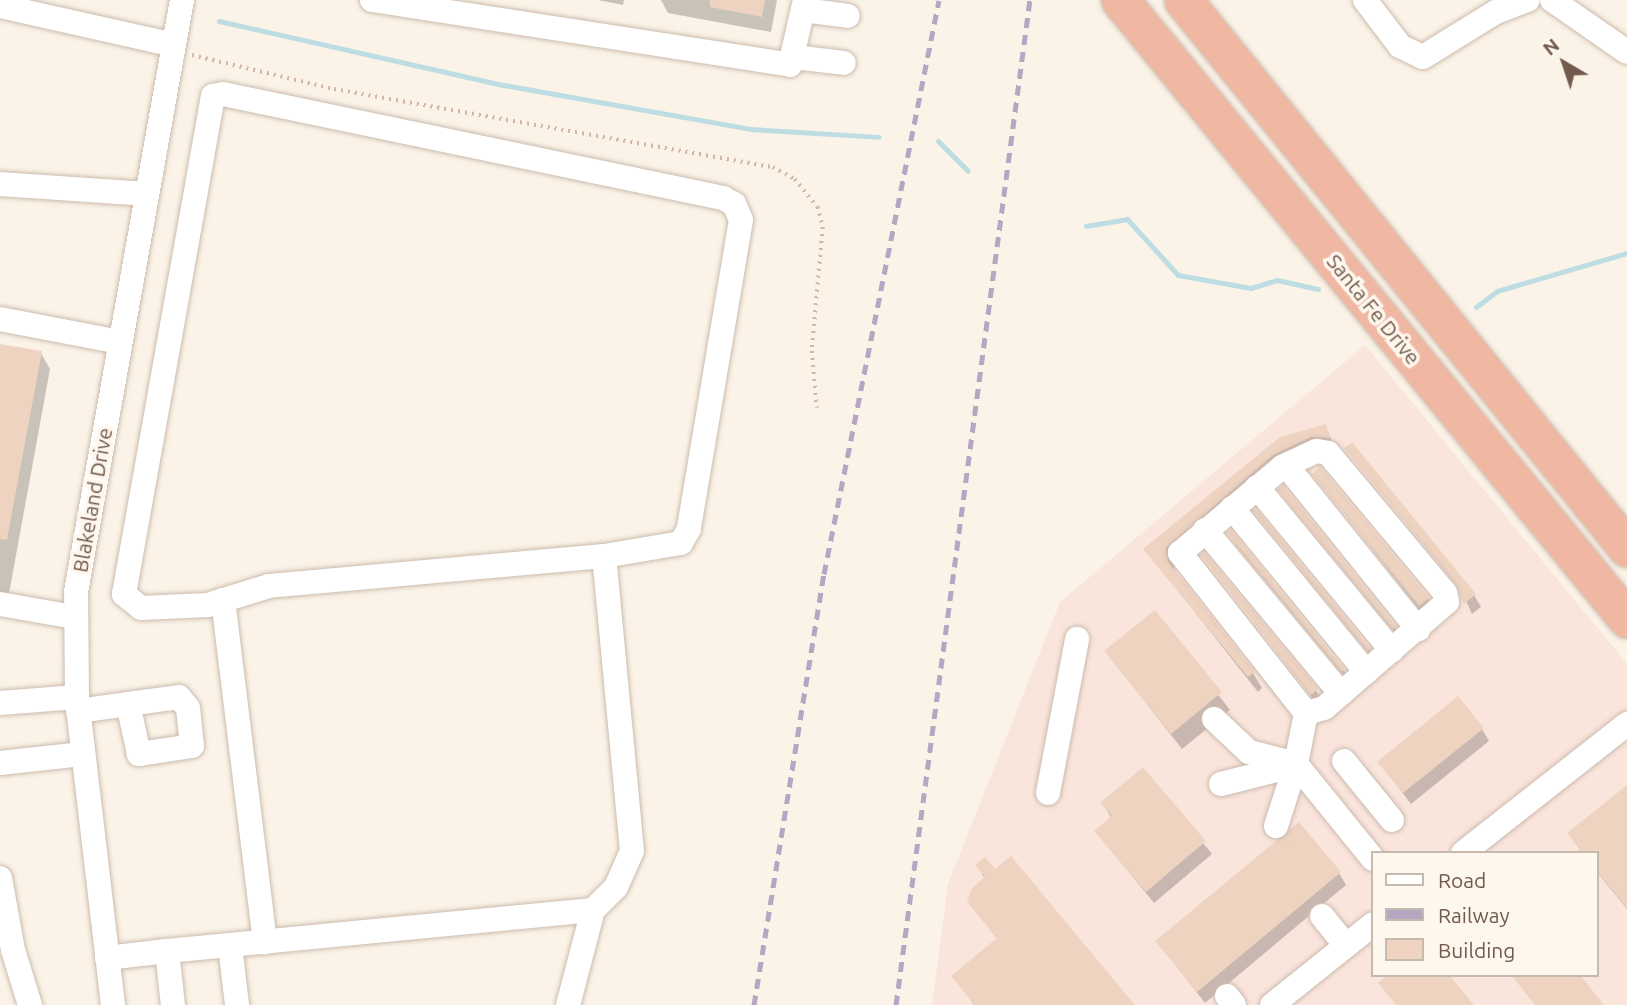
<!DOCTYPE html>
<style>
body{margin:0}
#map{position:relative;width:1627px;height:1005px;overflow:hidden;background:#fbf3e7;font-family:Ubuntu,sans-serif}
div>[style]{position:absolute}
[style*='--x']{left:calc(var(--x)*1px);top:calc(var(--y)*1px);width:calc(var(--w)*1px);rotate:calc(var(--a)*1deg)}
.commercial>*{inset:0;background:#fae5dc}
.shadow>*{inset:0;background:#0003}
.stream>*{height:5px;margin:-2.5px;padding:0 2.5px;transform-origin:2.5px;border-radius:2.5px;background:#bddde3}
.building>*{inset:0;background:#eed3c1}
.path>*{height:3.5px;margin-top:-1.75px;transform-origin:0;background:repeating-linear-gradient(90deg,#d3b7a4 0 2px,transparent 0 7px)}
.roads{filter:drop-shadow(0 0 2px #ccbbae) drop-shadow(0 0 2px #ccbbae)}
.minor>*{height:24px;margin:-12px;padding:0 12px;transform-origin:12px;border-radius:12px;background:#fff}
.highway>*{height:37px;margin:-18.5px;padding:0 18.5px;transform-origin:18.5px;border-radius:18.5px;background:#f0b8a3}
.rail>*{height:5px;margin-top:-2.5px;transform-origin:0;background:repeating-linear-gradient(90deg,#b6a6c4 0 10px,transparent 0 17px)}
span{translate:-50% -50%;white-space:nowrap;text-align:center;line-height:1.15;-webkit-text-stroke:7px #fef7ed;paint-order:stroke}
.street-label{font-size:21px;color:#725b4d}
.legend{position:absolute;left:1371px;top:851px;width:228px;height:126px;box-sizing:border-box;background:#fef7ed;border:2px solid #c6b9ad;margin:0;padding:9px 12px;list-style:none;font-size:21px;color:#725b4d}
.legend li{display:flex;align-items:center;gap:14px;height:35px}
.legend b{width:35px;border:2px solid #c6b9ad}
.north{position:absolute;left:1529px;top:28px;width:70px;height:70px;-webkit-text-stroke:5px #fef7ed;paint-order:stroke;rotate:321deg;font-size:19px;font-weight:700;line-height:28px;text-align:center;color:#725b4d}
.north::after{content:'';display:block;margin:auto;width:24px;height:32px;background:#725b4d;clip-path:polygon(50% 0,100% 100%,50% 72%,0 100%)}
</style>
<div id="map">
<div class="commercial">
<div style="clip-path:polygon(evenodd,1365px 345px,1627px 664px,1627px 1005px,932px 1005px,948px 884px,1060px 602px,1365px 345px,1373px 853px,1597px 853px,1597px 975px,1373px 975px,1373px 853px)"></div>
</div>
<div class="shadow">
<div style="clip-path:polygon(598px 0,624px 0,623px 5px)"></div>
<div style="clip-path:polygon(661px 0,777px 0,771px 32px,668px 13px)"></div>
<div style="clip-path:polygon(0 345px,41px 353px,50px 369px,8px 599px,0 598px)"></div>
<div style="clip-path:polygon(1326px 427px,1337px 453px,1320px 452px,1174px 565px,1175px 574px,1253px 673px,1262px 688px,1258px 692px,1145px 549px,1281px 438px)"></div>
<div style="clip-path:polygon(1346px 449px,1474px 595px,1481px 607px,1472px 614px,1461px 590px)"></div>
<div style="clip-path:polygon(1314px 474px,1428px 599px,1437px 615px,1429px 622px)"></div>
<div style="clip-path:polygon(1281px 490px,1395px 627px,1401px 640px,1288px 502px)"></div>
<div style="clip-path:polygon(1230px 532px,1344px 671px,1350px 683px,1236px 545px)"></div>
<div style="clip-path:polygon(1285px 550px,1369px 649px,1376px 662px)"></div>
<div style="clip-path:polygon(1203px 555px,1316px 690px,1322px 701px,1318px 705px)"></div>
<div style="clip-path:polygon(1154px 612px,1230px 710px,1182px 749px,1106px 652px)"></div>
<div style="clip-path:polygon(1482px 729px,1489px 741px,1411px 804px,1379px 762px)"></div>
<div style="clip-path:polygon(1143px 770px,1212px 854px,1154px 903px,1096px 832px,1112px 819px,1103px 804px)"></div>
<div style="clip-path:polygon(1627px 788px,1627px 909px,1597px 872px,1597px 853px,1582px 853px,1569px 834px)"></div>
<div style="clip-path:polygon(977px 866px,1133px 1005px,974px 1005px,954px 976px,998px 940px,969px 902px,985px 879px)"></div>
<div style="clip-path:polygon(1339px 873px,1346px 885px,1205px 1003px,1158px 942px)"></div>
</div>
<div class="stream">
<div style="--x:219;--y:21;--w:292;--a:12.7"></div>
<div style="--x:504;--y:85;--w:250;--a:10.1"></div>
<div style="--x:750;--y:129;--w:129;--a:3.5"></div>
<div style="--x:938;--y:141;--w:42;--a:45"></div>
<div style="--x:1086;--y:226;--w:42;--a:-9.7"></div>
<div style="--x:1127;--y:219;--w:76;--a:47.7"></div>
<div style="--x:1178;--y:275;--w:74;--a:10.1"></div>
<div style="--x:1251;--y:288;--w:27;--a:-17"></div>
<div style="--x:1277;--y:280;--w:42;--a:12.4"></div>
<div style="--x:1476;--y:307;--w:26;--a:-37"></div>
<div style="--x:1497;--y:291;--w:135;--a:-16.3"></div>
</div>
<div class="building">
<div style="clip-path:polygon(710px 0,765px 0,762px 17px,710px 7px)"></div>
<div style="clip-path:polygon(0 344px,42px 351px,7px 540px,0 539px)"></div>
<div style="clip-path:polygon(1326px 424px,1330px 438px,1311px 437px,1273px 455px,1166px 548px,1168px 562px,1255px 672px,1248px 677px,1143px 549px,1280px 437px)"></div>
<div style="clip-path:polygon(1352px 442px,1476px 594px,1464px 604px,1456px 583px,1344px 448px)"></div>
<div style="clip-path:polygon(1320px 467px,1429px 598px,1419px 606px,1312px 474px)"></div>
<div style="clip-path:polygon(1283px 485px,1396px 626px,1393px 629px,1278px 490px)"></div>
<div style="clip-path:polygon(1256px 509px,1370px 648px,1368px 651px,1253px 511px)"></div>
<div style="clip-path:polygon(1231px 530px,1345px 670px,1342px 672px,1227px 533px)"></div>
<div style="clip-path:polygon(1204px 552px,1318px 689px,1311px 695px,1201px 555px)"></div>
<div style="clip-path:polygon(1155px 610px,1222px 692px,1171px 734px,1104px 651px)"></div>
<div style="clip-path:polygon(1458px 696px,1484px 728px,1403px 793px,1377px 762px)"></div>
<div style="clip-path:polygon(1143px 767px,1206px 841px,1146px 892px,1094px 831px,1112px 816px,1100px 803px)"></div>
<div style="clip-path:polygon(1627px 785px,1627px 908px,1597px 871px,1597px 853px,1583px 853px,1567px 833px)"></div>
<div style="clip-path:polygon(1299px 822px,1341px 872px,1197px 992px,1155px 941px)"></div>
<div style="clip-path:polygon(1011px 856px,1135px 1005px,975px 1005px,951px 976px,997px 938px,967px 902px,972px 888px,985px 877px,975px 865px,985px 857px,995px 869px)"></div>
<div style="clip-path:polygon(1388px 975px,1449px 975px,1474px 1005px,1396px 1005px,1378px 983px)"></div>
<div style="clip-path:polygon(1511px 975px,1580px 975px,1604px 1005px,1535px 1005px)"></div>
</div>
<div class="path">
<div style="--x:192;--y:55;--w:146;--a:13.5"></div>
<div style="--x:334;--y:89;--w:446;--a:10.1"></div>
<div style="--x:773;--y:167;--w:25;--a:29"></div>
<div style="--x:795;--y:179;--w:36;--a:51"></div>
<div style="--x:818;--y:207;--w:21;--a:76"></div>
<div style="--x:823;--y:227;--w:124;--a:95.1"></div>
<div style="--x:812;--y:351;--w:57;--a:85"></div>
</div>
<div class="roads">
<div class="minor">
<div style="--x:372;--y:0;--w:423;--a:8.8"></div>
<div style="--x:790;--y:65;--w:67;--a:-77"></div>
<div style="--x:1365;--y:0;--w:58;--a:52.7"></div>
<div style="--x:1400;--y:46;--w:25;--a:26"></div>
<div style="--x:1423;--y:57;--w:86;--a:-31.7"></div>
<div style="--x:1496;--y:12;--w:34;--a:-21"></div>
<div style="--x:1552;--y:0;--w:91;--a:34.7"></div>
<div style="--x:0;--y:6;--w:178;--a:12.6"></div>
<div style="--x:803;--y:10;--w:45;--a:7.6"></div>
<div style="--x:794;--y:57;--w:50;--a:6.8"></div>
<div style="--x:0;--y:184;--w:147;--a:3.9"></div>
<div style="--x:0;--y:319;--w:122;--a:10.9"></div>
<div style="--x:1286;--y:465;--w:211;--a:51.2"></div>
<div style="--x:1257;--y:487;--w:212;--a:50.5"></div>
<div style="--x:1232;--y:508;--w:212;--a:50.7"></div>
<div style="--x:1205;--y:530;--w:213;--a:50.3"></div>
<div style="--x:223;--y:600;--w:345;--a:83"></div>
<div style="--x:0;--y:604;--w:75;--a:10"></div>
<div style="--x:0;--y:703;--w:77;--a:-4.5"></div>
<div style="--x:78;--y:711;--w:50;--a:-8"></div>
<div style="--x:128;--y:704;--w:51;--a:-7.8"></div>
<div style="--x:179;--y:697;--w:14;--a:51"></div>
<div style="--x:188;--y:708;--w:38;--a:84"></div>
<div style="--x:192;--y:746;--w:54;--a:171.4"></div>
<div style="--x:139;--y:754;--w:51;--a:-102.4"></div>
<div style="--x:1214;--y:719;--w:48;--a:43.3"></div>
<div style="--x:1249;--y:752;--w:49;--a:14.3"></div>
<div style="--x:1344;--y:761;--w:76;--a:50.9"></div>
<div style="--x:0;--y:763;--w:83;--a:-6.2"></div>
<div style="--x:1296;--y:764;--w:122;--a:51"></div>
<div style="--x:1221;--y:784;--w:73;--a:-14.2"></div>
<div style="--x:1048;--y:793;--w:157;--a:-79.3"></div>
<div style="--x:1276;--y:826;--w:65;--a:-72.1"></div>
<div style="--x:1296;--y:764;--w:52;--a:-78.9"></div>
<div style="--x:1306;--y:713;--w:204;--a:-128.2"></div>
<div style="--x:1180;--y:553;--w:133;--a:-40.1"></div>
<div style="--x:1282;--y:467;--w:38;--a:-25"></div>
<div style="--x:1317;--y:451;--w:11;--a:10"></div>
<div style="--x:1328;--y:453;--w:182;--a:50.1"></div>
<div style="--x:1445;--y:593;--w:9;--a:77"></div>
<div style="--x:1447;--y:602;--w:162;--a:139.2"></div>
<div style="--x:1324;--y:708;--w:19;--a:164"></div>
<div style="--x:1463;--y:853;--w:209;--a:-38.2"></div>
<div style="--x:0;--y:878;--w:73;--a:79.8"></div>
<div style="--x:13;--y:950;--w:58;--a:72.8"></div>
<div style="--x:593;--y:910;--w:33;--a:-45"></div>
<div style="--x:616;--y:887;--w:39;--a:-66"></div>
<div style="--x:632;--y:851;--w:296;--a:-95.4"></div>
<div style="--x:604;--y:556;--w:336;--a:174.9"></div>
<div style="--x:269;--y:586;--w:64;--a:162.7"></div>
<div style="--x:208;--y:605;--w:67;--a:177.4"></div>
<div style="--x:141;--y:608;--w:22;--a:-141"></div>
<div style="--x:124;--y:594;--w:506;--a:-79.87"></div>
<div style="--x:213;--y:96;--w:10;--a:-11"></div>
<div style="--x:223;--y:94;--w:511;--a:11.75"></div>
<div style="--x:723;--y:198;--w:13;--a:29"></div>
<div style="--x:734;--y:204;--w:17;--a:66"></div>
<div style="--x:741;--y:220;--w:313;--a:99.6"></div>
<div style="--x:689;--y:529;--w:16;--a:120"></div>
<div style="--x:681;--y:543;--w:78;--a:170.4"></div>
<div style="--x:1322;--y:916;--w:38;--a:51"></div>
<div style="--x:230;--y:945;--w:60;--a:83.3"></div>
<div style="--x:167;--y:951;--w:428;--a:-5.5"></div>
<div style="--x:593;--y:910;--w:98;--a:104.7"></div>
<div style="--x:107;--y:958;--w:60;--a:-6.7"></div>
<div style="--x:167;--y:951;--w:54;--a:83.7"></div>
<div style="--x:1227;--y:996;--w:11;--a:52"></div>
<div style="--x:113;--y:1005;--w:310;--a:-96.7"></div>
<div style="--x:77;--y:697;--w:105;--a:-90.5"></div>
<div style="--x:76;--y:592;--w:601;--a:-79.85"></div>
<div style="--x:1272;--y:1005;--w:129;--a:-38.7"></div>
</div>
<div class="highway">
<div style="--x:1120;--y:0;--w:800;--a:50.68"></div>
<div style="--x:1183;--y:0;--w:705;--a:50.98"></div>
</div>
</div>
<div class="rail">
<div style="--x:754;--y:1005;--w:437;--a:-80.8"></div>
<div style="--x:824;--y:574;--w:585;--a:-78.67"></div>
<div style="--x:896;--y:1005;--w:1014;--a:-82.41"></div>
</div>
<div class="street-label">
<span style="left:1374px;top:309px;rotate:51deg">Santa Fe Drive</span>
<span style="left:92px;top:500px;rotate:-80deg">Blakeland Drive</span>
</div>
<ul class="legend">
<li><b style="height:9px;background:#fff"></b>Road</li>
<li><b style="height:9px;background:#b6a6c4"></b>Railway</li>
<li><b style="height:19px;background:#eed3c1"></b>Building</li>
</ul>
<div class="north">N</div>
</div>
